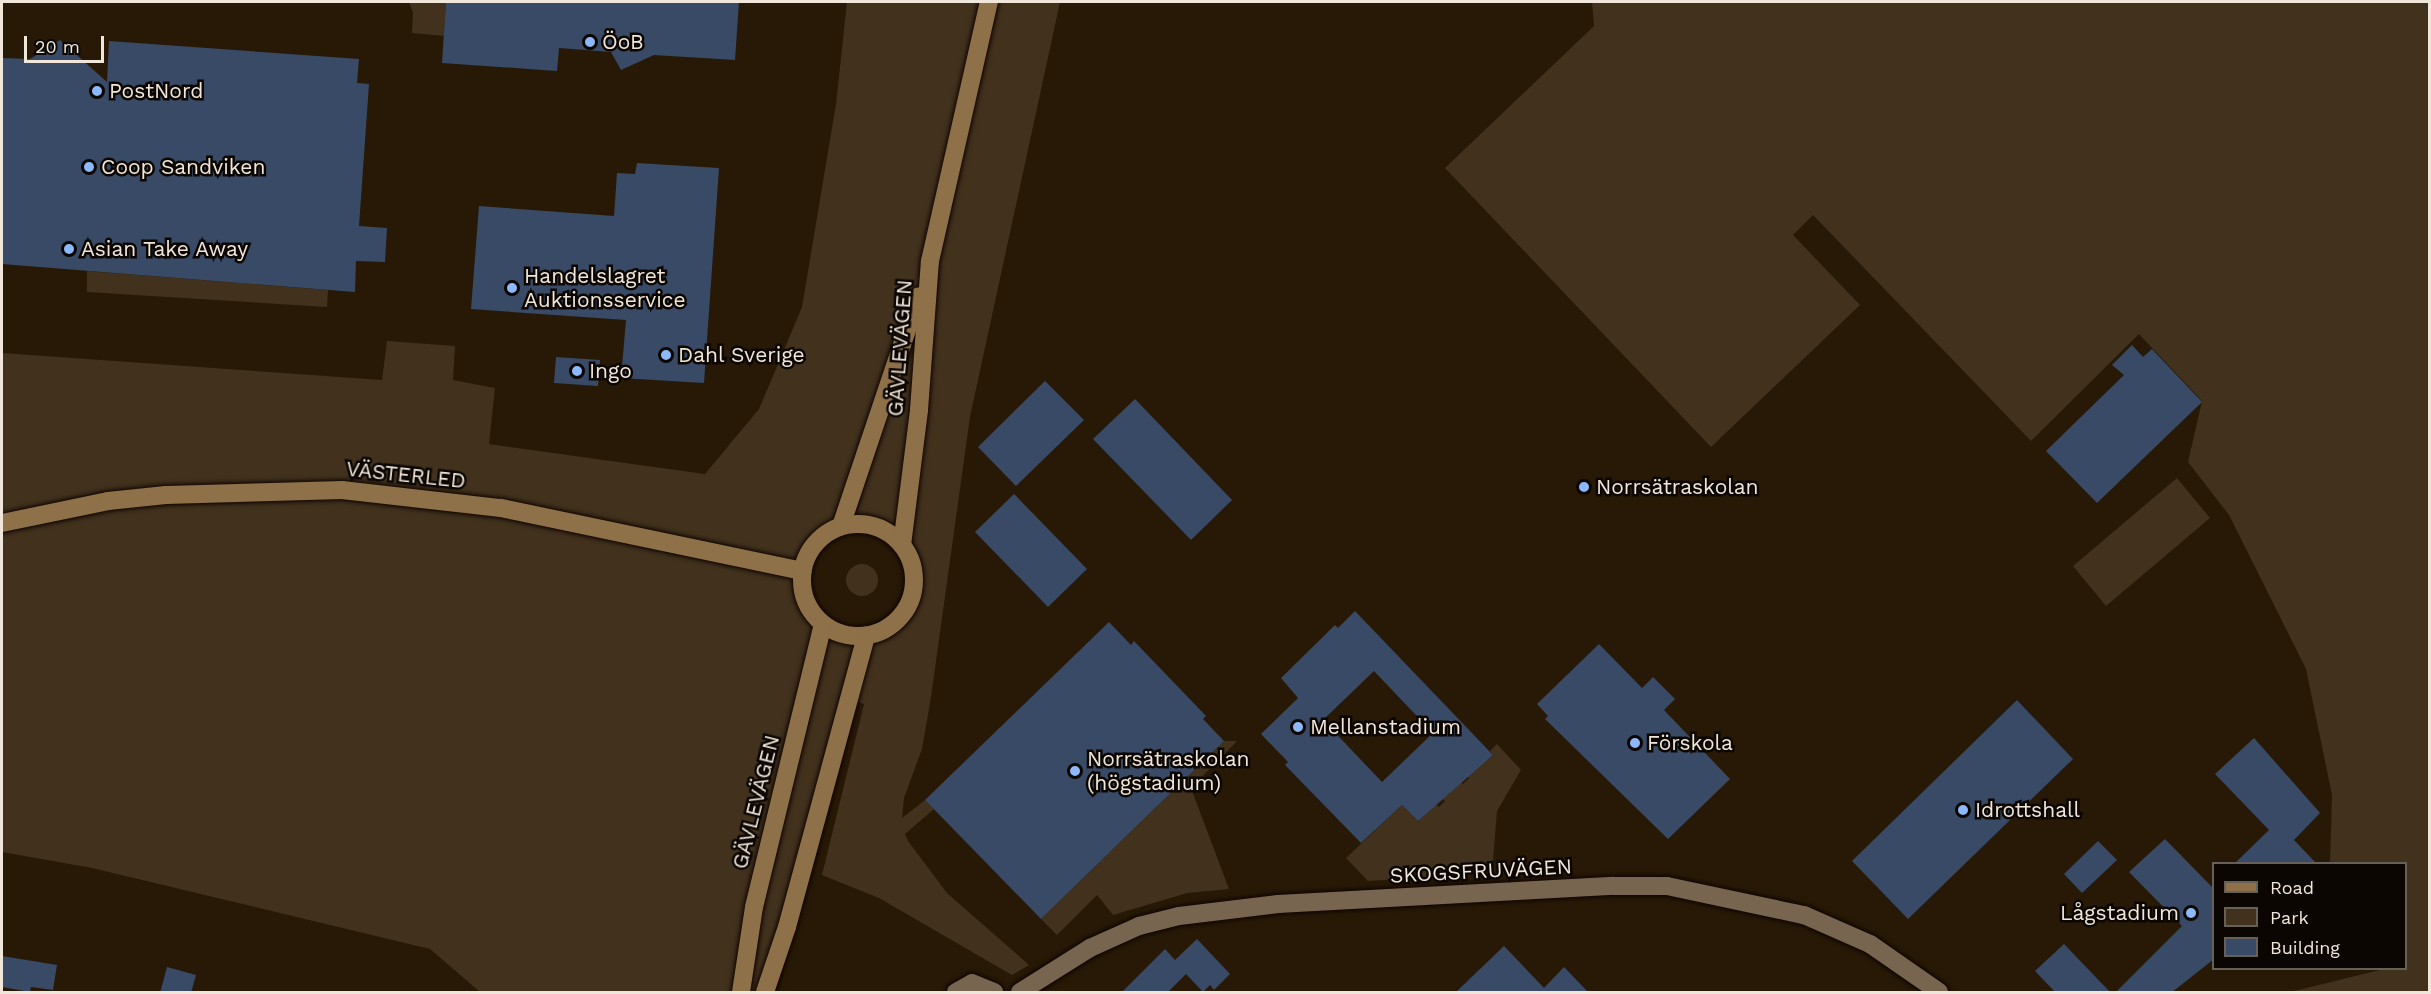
<!DOCTYPE html>
<meta charset="utf-8">
<style>
body{margin:0}
#map{position:relative;width:2431px;height:994px;overflow:hidden;background:#271906;font-family:"Work Sans",sans-serif}
div>[style]{position:absolute}
[style*='--x']{left:calc(var(--x)*1px);top:calc(var(--y)*1px);width:calc(var(--w)*1px);rotate:calc(var(--a)*1deg)}
.green>*{inset:0;background:#41311d}
.round{border-radius:50%}
.building>*{inset:0;background:#384a66}
.roads{filter:drop-shadow(0 0 2px #0f0400) drop-shadow(0 0 2px #0f0400)}
.street>*{height:18px;margin:-9px;padding:0 9px;transform-origin:9px;border-radius:9px;background:#776550}
.secondary>*{height:18px;margin:-9px;padding:0 9px;transform-origin:9px;border-radius:9px;background:#8e7049}
.secondary>.ring{margin:-9px;padding:0;box-sizing:content-box;background:none;border:18px solid #8e7049;border-radius:50%}
.dots>*{width:16px;height:16px;translate:-50% -50%;box-sizing:border-box;border:3px solid #0b0601;border-radius:50%}
span{translate:-50% -50%;white-space:nowrap;text-align:center;line-height:1.15;-webkit-text-stroke:5px #0b0601;paint-order:stroke}
.poi-label{font-size:21px;color:#f0e6da}
.left{translate:0 -50%;text-align:left}
.right{translate:-100% -50%;text-align:right}
.street-label{font-size:21px;color:#f0e6da}
.frame{position:absolute;inset:0;border:3px solid #f0e6da;pointer-events:none}
.legend{position:absolute;left:2212px;top:862px;width:195px;height:108px;box-sizing:border-box;background:#0b0601;border:2px solid #676058;margin:0;padding:8px 10px;list-style:none;font-size:18px;color:#f0e6da}
.legend li{display:flex;align-items:center;gap:12px;height:30px}
.legend b{width:30px;border:2px solid #676058}
.scale{position:absolute;left:24px;top:36px;width:80px;height:27px;box-sizing:border-box;border:3px solid #f0e6da;border-top:0;padding-left:8px;font-size:18px;line-height:21px;white-space:nowrap;color:#f0e6da;-webkit-text-stroke:4px #0b0601;paint-order:stroke}
</style>
<div id="map">
<div class="green">
<div style="clip-path:polygon(409px 2px,446px 2px,444px 36px,412px 33px,413px 13px)"></div>
<div style="clip-path:polygon(evenodd,847px 2px,1060px 2px,970px 417px,931px 697px,922px 749px,904px 798px,902px 818px,925px 800px,934px 809px,905px 834px,908px 841px,947px 893px,1029px 965px,1012px 975px,879px 898px,822px 875px,864px 704px,849px 699px,765px 992px,480px 992px,430px 949px,92px 868px,2px 852px,2px 353px,382px 380px,387px 341px,455px 346px,453px 380px,495px 388px,489px 444px,705px 474px,759px 409px,802px 307px,836px 104px,847px 2px,858px 523px,892px 534px,902px 545px,913px 565px,914px 586px,899px 618px,885px 630px,851px 636px,823px 625px,812px 613px,802px 586px,802px 571px,816px 542px,841px 526px,858px 523px)"></div>
<div style="clip-path:polygon(1592px 2px,2429px 2px,2429px 992px,2290px 992px,2384px 969px,2406px 968px,2406px 864px,2330px 863px,2332px 795px,2306px 669px,2229px 515px,2188px 462px,2202px 401px,2139px 334px,2031px 441px,1813px 215px,1793px 235px,1860px 305px,1711px 447px,1445px 168px,1594px 26px)"></div>
<div style="clip-path:polygon(87px 271px,328px 290px,327px 307px,87px 292px)"></div>
<div style="clip-path:polygon(2177px 478px,2210px 518px,2106px 606px,2073px 566px)"></div>
<div class="round" style="left:846px;top:564px;width:32px;height:32px"></div>
<div style="clip-path:polygon(1224px 741px,1237px 741px,1191px 788px,1229px 889px,1187px 893px,1113px 915px,1097px 895px,1057px 935px,1041px 919px)"></div>
<div style="clip-path:polygon(1497px 744px,1521px 770px,1497px 811px,1492px 873px,1368px 881px,1346px 858px,1402px 805px,1418px 821px,1436px 804px,1439px 807px,1445px 801px,1442px 798px,1459px 781px,1463px 784px,1469px 778px,1466px 774px,1483px 758px,1486px 761px,1493px 755px,1490px 751px)"></div>
</div>
<div class="building">
<div style="clip-path:polygon(446px 2px,739px 2px,735px 60px,654px 55px,621px 70px,611px 52px,559px 48px,557px 71px,442px 63px)"></div>
<div style="clip-path:polygon(60px 40px,107px 82px,109px 41px,359px 59px,357px 83px,369px 84px,359px 226px,387px 228px,385px 262px,356px 261px,355px 292px,2px 264px,2px 58px,30px 59px)"></div>
<div style="clip-path:polygon(637px 163px,719px 168px,704px 383px,621px 378px,626px 320px,471px 309px,479px 206px,614px 216px,617px 173px,635px 174px)"></div>
<div style="clip-path:polygon(2132px 345px,2143px 357px,2152px 349px,2202px 402px,2097px 503px,2046px 451px,2124px 375px,2112px 365px)"></div>
<div style="clip-path:polygon(556px 357px,600px 360px,598px 386px,554px 383px)"></div>
<div style="clip-path:polygon(1045px 381px,1084px 420px,1016px 486px,978px 447px)"></div>
<div style="clip-path:polygon(1135px 399px,1232px 500px,1191px 540px,1093px 439px)"></div>
<div style="clip-path:polygon(1014px 494px,1087px 569px,1048px 607px,975px 532px)"></div>
<div style="clip-path:polygon(evenodd,1355px 611px,1493px 755px,1418px 821px,1402px 805px,1361px 843px,1285px 765px,1288px 762px,1261px 734px,1298px 698px,1281px 678px,1335px 625px,1338px 628px,1355px 611px,1374px 671px,1433px 733px,1382px 782px,1323px 720px,1374px 671px)"></div>
<div style="clip-path:polygon(1109px 622px,1131px 645px,1134px 641px,1206px 716px,1203px 719px,1224px 741px,1041px 919px,925px 800px)"></div>
<div style="clip-path:polygon(1599px 644px,1642px 688px,1653px 677px,1675px 699px,1664px 710px,1730px 779px,1668px 839px,1545px 719px,1548px 716px,1537px 704px)"></div>
<div style="clip-path:polygon(2017px 700px,2073px 759px,1908px 919px,1852px 861px)"></div>
<div style="clip-path:polygon(2254px 738px,2320px 813px,2294px 840px,2317px 864px,2234px 864px,2269px 830px,2215px 774px)"></div>
<div style="clip-path:polygon(2165px 839px,2214px 889px,2214px 959px,2171px 993px,2115px 993px,2182px 926px,2129px 872px)"></div>
<div style="clip-path:polygon(2098px 841px,2117px 860px,2082px 893px,2064px 874px)"></div>
<div style="clip-path:polygon(1197px 939px,1230px 974px,1214px 990px,1210px 985px,1203px 992px,1186px 974px,1167px 993px,1121px 993px,1165px 949px,1175px 960px)"></div>
<div style="clip-path:polygon(2064px 944px,2111px 993px,2056px 993px,2035px 971px)"></div>
<div style="clip-path:polygon(1504px 946px,1544px 988px,1564px 967px,1589px 993px,1455px 993px)"></div>
<div style="clip-path:polygon(2px 956px,57px 965px,53px 990px,31px 987px,30px 992px,2px 987px)"></div>
<div style="clip-path:polygon(167px 967px,196px 975px,191px 993px,160px 993px)"></div>
</div>
<div class="roads">
<div class="street">
<div style="--x:956;--y:992;--w:18;--a:-29"></div>
<div style="--x:972;--y:983;--w:24;--a:22"></div>
<div style="--x:1020;--y:992;--w:83;--a:-32.2"></div>
<div style="--x:1090;--y:948;--w:54;--a:-24.2"></div>
<div style="--x:1139;--y:926;--w:41;--a:-14"></div>
<div style="--x:1179;--y:916;--w:100;--a:-6.9"></div>
<div style="--x:1278;--y:904;--w:336;--a:-3.1"></div>
<div style="--x:1614;--y:886;--w:53;--a:0"></div>
<div style="--x:1667;--y:886;--w:140;--a:12"></div>
<div style="--x:1804;--y:915;--w:72;--a:23.7"></div>
<div style="--x:1870;--y:944;--w:84;--a:34.8"></div>
</div>
<div class="secondary">
<div style="--x:2;--y:523;--w:108;--a:-11.7"></div>
<div style="--x:108;--y:501;--w:58;--a:-5.9"></div>
<div style="--x:166;--y:495;--w:176;--a:-1.6"></div>
<div style="--x:342;--y:490;--w:160;--a:6.5"></div>
<div style="--x:501;--y:508;--w:308;--a:11.8"></div>
<div class="ring" style="left:802px;top:524px;width:94px;height:94px"></div>
<div style="--x:841;--y:526;--w:242;--a:-71.4"></div>
<div style="--x:902;--y:545;--w:136;--a:-82.8"></div>
<div style="--x:919;--y:410;--w:149;--a:-85.8"></div>
<div style="--x:930;--y:261;--w:266;--a:-77.2"></div>
<div style="--x:741;--y:992;--w:86;--a:-81.3"></div>
<div style="--x:754;--y:907;--w:290;--a:-76.3"></div>
<div style="--x:765;--y:992;--w:69;--a:-71.3"></div>
<div style="--x:787;--y:927;--w:302;--a:-74.8"></div>
</div>
</div>
<div class="dots">
<div style="left:590px;top:42px;background:#8db9fc"></div>
<div style="left:97px;top:91px;background:#8db9fc"></div>
<div style="left:89px;top:167px;background:#8db9fc"></div>
<div style="left:69px;top:249px;background:#8db9fc"></div>
<div style="left:512px;top:288px;background:#8db9fc"></div>
<div style="left:666px;top:355px;background:#8db9fc"></div>
<div style="left:577px;top:371px;background:#8db9fc"></div>
<div style="left:1584px;top:487px;background:#8db9fc"></div>
<div style="left:1298px;top:727px;background:#8db9fc"></div>
<div style="left:1635px;top:743px;background:#8db9fc"></div>
<div style="left:1075px;top:771px;background:#8db9fc"></div>
<div style="left:1963px;top:810px;background:#8db9fc"></div>
<div style="left:2191px;top:913px;background:#8db9fc"></div>
</div>
<div class="poi-label">
<span class="left" style="left:602px;top:42px">ÖoB</span>
<span class="left" style="left:109px;top:91px">PostNord</span>
<span class="left" style="left:101px;top:167px">Coop Sandviken</span>
<span class="left" style="left:81px;top:249px">Asian Take Away</span>
<span class="left" style="left:524px;top:288px">Handelslagret<br>Auktionsservice</span>
<span class="left" style="left:678px;top:355px">Dahl Sverige</span>
<span class="left" style="left:589px;top:371px">Ingo</span>
<span class="left" style="left:1596px;top:487px">Norrsätraskolan</span>
<span class="left" style="left:1310px;top:727px">Mellanstadium</span>
<span class="left" style="left:1647px;top:743px">Förskola</span>
<span class="left" style="left:1087px;top:771px">Norrsätraskolan<br>(högstadium)</span>
<span class="left" style="left:1975px;top:810px">Idrottshall</span>
<span class="right" style="left:2179px;top:913px">Lågstadium</span>
</div>
<div class="street-label">
<span style="left:900px;top:348px;rotate:-86deg">GÄVLEVÄGEN</span>
<span style="left:406px;top:475px;rotate:6deg">VÄSTERLED</span>
<span style="left:756px;top:802px;rotate:-76deg">GÄVLEVÄGEN</span>
<span style="left:1481px;top:871px;rotate:-3deg">SKOGSFRUVÄGEN</span>
</div>
<div class="frame"></div>
<ul class="legend">
<li><b style="height:8px;background:#8e7049"></b>Road</li>
<li><b style="height:16px;background:#41311d"></b>Park</li>
<li><b style="height:16px;background:#384a66"></b>Building</li>
</ul>
<div class="scale">20 m</div>
</div>
